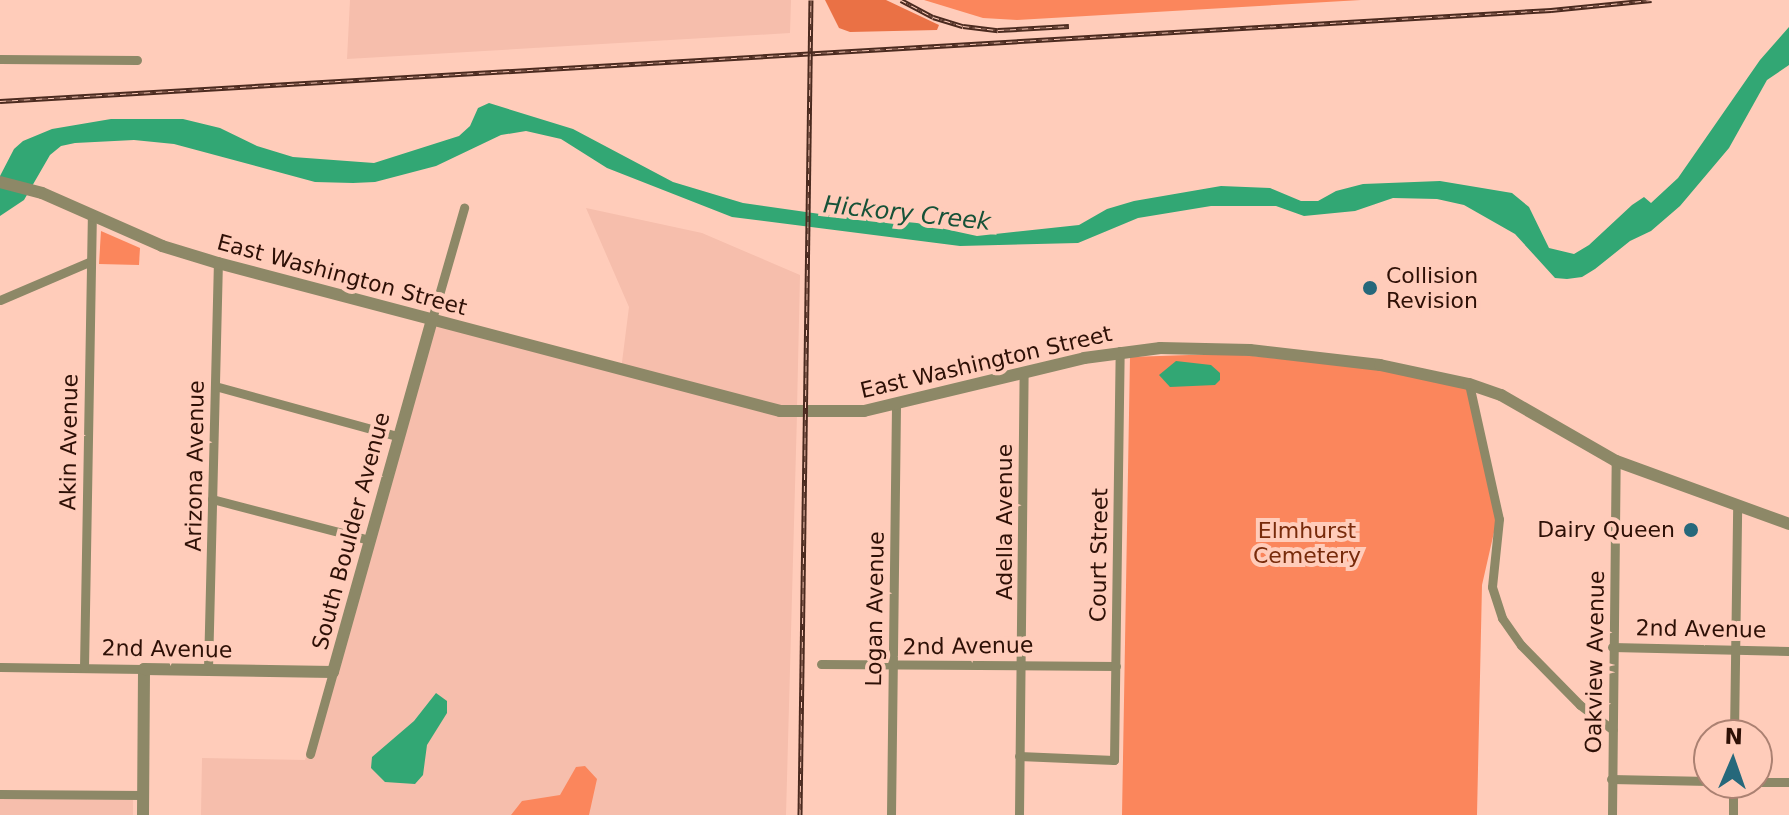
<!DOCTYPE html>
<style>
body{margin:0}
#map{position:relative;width:1789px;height:815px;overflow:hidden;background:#ffccba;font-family:"DejaVu Sans",sans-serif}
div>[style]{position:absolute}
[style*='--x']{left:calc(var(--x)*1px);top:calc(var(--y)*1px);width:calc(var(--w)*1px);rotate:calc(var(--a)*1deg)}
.built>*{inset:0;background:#f6beac}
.green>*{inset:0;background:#fb865c}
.forest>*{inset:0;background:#ea7145}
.water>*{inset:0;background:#32a774}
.minor>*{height:9px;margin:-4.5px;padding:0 4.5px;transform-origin:4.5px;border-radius:4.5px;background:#8d8867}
.tertiary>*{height:12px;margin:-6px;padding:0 6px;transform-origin:6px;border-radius:6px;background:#8d8867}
.rail>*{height:5px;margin-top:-2.5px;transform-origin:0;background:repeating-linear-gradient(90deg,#ffccba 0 6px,#4b2a1f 0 12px);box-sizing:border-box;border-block:2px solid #4b2a1f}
.dots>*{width:22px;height:22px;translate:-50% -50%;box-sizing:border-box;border:4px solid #ffccba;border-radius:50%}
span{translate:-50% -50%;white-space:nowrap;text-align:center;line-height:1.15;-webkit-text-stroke:8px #ffccba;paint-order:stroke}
.street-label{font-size:22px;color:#2e1006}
.poi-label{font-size:22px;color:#2e1006}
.left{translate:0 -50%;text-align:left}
.right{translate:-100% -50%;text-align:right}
.park-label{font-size:22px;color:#782b0b}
.water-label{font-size:24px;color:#165238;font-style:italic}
.north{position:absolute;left:1693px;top:719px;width:80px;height:80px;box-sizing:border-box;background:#ffccba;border:2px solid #ab8172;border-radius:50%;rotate:2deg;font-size:22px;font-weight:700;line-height:32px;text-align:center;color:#2e1006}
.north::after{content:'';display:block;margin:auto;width:28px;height:36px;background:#26687b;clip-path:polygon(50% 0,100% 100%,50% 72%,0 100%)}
</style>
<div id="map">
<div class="built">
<div style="clip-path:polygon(350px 0,791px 0,790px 33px,347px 59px)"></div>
<div style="clip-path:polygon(586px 208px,702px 233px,800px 275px,797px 409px,621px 370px,629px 307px)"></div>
<div style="clip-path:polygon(435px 324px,749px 408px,797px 414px,786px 815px,201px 815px,202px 758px,305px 760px)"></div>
<div style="clip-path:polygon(0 796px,133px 798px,133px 815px,0 815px)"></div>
</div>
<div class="green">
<div style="clip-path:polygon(924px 0,1361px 0,1017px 20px,983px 18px)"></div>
<div style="clip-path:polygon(101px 231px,140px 248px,139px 265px,99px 264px)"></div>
<div style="clip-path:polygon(1189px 355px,1242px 355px,1380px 368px,1466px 386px,1497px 519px,1482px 585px,1477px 815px,1122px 815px,1130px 357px)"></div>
<div style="clip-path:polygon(585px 766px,597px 779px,589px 815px,511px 815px,522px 801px,560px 795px,576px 767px)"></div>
</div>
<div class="forest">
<div style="clip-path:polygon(825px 0,886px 0,939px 25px,937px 30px,850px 32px,839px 28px)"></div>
</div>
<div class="water">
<div style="clip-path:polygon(1789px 27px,1789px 65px,1767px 80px,1729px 148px,1680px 206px,1651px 231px,1630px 241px,1595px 269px,1582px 277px,1567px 279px,1555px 278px,1515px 234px,1464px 205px,1437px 199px,1393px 198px,1355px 211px,1304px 216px,1276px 206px,1211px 206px,1138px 218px,1078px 243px,960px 246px,732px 217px,607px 168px,561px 139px,526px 131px,501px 135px,436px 166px,375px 182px,353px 183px,315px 182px,174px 144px,134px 140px,75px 143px,61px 146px,50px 155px,24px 200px,0 216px,0 176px,14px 149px,23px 141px,52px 129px,111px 119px,183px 119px,220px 128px,257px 146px,293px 157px,374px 163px,459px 136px,470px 126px,478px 108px,489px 103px,573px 129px,673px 182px,743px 203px,820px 214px,917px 223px,977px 236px,1079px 225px,1107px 209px,1134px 201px,1221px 186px,1270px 188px,1301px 201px,1318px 201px,1336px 191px,1363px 184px,1440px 181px,1512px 193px,1529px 207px,1549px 248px,1574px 254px,1589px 245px,1632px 205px,1644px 197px,1651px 203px,1678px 178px,1760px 60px)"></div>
<div style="clip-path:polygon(1176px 361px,1211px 365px,1220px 373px,1220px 380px,1215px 385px,1170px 387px,1159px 375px)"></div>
<div style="clip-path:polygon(436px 693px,447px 701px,447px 713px,427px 745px,423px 775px,415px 784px,385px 782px,371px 768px,372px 757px,414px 721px)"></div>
</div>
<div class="minor">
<div style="--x:0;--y:59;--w:137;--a:0.4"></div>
<div style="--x:0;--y:300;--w:97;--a:-23.1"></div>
<div style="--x:432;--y:319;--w:116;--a:-73.9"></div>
<div style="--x:1469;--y:384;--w:138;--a:77.5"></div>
<div style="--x:1499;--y:519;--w:68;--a:95.9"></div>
<div style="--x:1492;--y:587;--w:33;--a:72"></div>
<div style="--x:1502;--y:618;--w:33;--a:55"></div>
<div style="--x:1521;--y:645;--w:84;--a:45.5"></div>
<div style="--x:1580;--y:705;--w:41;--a:37.1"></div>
<div style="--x:215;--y:386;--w:189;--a:15.4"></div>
<div style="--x:212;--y:499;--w:162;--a:14.6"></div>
<div style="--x:1612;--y:647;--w:177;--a:1.3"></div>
<div style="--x:821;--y:664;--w:295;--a:0.4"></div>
<div style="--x:0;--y:667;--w:144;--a:0.8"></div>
<div style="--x:84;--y:668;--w:452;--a:-89"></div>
<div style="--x:208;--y:669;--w:406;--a:-88.6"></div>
<div style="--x:1734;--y:735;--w:229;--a:-89.2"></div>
<div style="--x:310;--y:754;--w:85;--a:-74.3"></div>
<div style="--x:1019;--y:756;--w:95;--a:2.4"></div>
<div style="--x:1114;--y:760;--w:409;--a:-89.2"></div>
<div style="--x:1611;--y:779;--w:98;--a:1.2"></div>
<div style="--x:1757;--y:782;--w:32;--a:0"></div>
<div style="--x:0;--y:794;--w:143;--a:0.4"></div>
<div style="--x:891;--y:815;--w:411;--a:-89.3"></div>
<div style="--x:1019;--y:815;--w:441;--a:-89.4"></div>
<div style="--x:1612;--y:815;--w:354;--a:-89.4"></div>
<div style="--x:1733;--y:815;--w:32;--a:-90"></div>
</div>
<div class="tertiary">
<div style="--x:0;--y:182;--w:43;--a:14.7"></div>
<div style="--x:42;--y:193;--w:131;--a:23.8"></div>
<div style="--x:162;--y:246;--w:59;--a:16.9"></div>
<div style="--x:218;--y:263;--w:581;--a:14.75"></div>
<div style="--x:780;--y:411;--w:84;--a:0"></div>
<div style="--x:864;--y:411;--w:226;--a:-13.5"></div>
<div style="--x:1084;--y:358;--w:77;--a:-7.5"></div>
<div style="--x:1160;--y:348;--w:90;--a:1.3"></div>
<div style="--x:1250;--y:350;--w:131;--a:6.6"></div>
<div style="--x:1380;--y:365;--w:91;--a:12.1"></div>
<div style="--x:1469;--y:384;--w:34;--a:19"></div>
<div style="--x:1501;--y:395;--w:133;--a:29.9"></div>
<div style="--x:1616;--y:461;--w:184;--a:20"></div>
<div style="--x:143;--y:815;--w:146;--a:-89.6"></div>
<div style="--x:144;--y:669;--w:189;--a:0.9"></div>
<div style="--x:333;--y:672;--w:367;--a:-74.3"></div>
</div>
<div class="rail">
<div style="--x:901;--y:0;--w:36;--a:28"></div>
<div style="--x:933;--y:17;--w:31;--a:17"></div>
<div style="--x:963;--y:26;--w:35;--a:7"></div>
<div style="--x:998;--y:30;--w:71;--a:-3.2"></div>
<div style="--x:0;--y:101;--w:1554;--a:-3.36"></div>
<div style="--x:1551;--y:10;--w:101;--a:-5.7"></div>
<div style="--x:800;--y:815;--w:815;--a:-89.23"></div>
</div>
<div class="dots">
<div style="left:1370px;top:288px;background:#26687b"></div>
<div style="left:1691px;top:530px;background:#26687b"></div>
</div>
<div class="street-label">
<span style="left:342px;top:275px;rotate:15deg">East Washington Street</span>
<span style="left:986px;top:362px;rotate:-13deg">East Washington Street</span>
<span style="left:69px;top:442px;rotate:-89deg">Akin Avenue</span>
<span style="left:195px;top:466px;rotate:-89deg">Arizona Avenue</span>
<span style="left:1005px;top:522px;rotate:-90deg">Adella Avenue</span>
<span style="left:351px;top:531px;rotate:-75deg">South Boulder Avenue</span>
<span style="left:1099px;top:555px;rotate:-89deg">Court Street</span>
<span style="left:875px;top:609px;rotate:-89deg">Logan Avenue</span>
<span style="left:1701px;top:629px;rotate:1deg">2nd Avenue</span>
<span style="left:968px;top:646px;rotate:-1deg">2nd Avenue</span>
<span style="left:167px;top:649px;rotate:1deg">2nd Avenue</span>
<span style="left:1595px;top:662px;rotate:-89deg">Oakview Avenue</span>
</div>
<div class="poi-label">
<span class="left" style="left:1386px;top:288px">Collision<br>Revision</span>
<span class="right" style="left:1675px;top:530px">Dairy Queen</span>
</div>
<div class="park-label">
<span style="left:1307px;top:543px">Elmhurst<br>Cemetery</span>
</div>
<div class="water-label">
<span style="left:907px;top:214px;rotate:6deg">Hickory Creek</span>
</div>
<div class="north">N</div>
</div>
